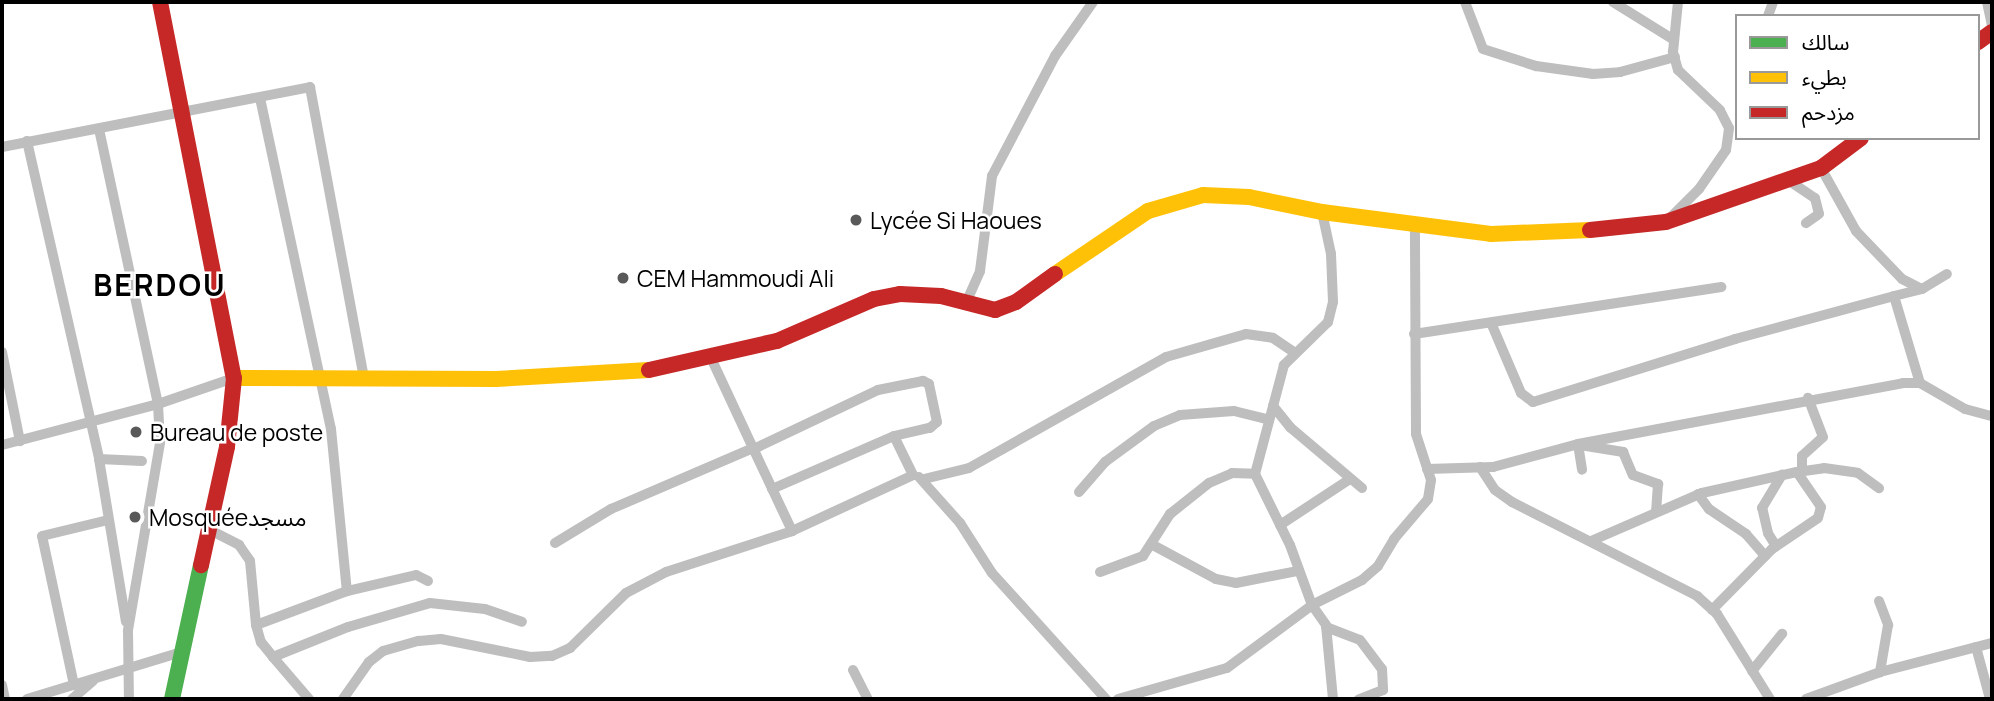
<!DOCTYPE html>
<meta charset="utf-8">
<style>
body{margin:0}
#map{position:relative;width:1994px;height:701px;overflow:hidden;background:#fff;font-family:Manrope,"Noto Sans Arabic",sans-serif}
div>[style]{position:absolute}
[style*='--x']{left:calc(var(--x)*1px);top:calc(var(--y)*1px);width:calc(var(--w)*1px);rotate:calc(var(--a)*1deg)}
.street>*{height:10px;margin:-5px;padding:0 5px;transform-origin:5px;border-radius:5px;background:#bebebe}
.fast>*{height:16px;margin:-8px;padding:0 8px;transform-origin:8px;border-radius:8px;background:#4caf50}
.slow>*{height:16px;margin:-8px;padding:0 8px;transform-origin:8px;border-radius:8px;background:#ffc107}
.jam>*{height:16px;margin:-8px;padding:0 8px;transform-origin:8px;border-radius:8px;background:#c62828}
.dots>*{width:19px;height:19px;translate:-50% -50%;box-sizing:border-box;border:4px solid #fff;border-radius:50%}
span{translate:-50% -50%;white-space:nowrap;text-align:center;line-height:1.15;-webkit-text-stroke:5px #fff;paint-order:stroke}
.poi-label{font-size:23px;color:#000}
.left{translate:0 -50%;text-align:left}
.district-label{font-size:30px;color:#000;font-weight:700;letter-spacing:2px}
.frame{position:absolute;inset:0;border:4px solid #000;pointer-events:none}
.legend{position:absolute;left:1735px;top:14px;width:245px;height:126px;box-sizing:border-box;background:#fff;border:2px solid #999;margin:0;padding:9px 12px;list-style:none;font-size:21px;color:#000}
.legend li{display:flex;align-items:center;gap:14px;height:35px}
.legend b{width:35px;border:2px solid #999}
</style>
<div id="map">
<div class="street">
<div style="--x:1465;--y:2;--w:50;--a:69"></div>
<div style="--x:1483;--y:49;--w:56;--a:17.8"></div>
<div style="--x:1536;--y:66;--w:58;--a:8"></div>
<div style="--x:1593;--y:74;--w:27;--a:-4"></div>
<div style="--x:1620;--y:72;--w:57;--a:-15.3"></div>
<div style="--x:1613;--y:2;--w:72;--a:31.9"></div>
<div style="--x:1987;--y:2;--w:24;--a:78"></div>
<div style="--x:1768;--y:16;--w:15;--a:-70"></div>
<div style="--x:260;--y:98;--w:339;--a:77.9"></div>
<div style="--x:331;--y:429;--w:163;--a:84.4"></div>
<div style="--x:99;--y:129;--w:281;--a:77.9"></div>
<div style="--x:158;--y:404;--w:39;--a:87"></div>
<div style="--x:160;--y:443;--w:191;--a:99.7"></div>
<div style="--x:128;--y:631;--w:68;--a:89.2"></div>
<div style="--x:27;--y:141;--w:326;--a:77.2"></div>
<div style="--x:99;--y:459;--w:165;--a:80.6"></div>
<div style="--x:2;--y:147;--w:314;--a:-11"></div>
<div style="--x:310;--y:87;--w:297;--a:79.5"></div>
<div style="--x:1821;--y:168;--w:72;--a:60.9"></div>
<div style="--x:1856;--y:231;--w:66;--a:46.2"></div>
<div style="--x:1902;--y:279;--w:22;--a:27"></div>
<div style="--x:1922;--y:289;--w:29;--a:-31"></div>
<div style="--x:1785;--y:178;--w:36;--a:34"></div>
<div style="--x:1815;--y:198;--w:16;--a:76"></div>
<div style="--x:1819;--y:214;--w:16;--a:145"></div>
<div style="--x:1322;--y:212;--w:43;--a:77.9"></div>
<div style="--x:1331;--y:254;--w:48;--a:87.6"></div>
<div style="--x:1333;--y:302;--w:21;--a:104"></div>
<div style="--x:1328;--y:322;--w:62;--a:135.7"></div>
<div style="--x:1284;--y:365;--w:113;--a:104.9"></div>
<div style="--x:1255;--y:474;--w:79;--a:63.8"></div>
<div style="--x:1290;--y:545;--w:64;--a:69.9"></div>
<div style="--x:1312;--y:605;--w:24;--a:55"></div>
<div style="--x:1326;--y:625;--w:74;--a:84.6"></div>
<div style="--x:1671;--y:217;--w:40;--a:-45"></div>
<div style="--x:1699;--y:189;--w:47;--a:-55.3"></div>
<div style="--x:1726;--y:150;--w:22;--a:-82"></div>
<div style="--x:1729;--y:128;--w:20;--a:-117"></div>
<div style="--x:1720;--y:110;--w:58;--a:-136.4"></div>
<div style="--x:1678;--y:70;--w:19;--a:-106"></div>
<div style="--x:1673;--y:52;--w:50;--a:-84.3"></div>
<div style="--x:1894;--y:296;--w:29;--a:-14"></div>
<div style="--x:965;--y:305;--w:37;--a:-66"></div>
<div style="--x:980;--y:271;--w:96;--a:-82.8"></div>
<div style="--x:992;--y:176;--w:136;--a:-62.3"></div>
<div style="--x:1055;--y:56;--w:66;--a:-54.9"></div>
<div style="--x:1492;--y:325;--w:74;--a:66.9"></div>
<div style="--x:1521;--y:393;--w:15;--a:37"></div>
<div style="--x:1533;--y:402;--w:212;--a:-17.3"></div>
<div style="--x:1735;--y:339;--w:165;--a:-15.1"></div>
<div style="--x:1894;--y:296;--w:91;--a:73.4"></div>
<div style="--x:1414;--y:334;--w:311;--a:-8.7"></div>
<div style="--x:2;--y:352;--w:91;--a:78.6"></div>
<div style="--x:711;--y:358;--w:99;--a:65"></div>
<div style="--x:753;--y:448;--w:92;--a:64.8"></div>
<div style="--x:792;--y:531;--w:133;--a:-24.8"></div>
<div style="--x:913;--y:475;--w:43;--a:-116"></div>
<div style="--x:894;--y:436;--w:37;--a:-13"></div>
<div style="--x:930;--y:428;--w:9;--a:-41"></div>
<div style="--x:937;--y:422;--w:39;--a:-102"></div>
<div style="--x:929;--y:384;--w:7;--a:-153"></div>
<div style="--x:923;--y:381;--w:46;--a:168.7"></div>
<div style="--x:878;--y:390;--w:137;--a:154.6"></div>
<div style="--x:1273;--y:406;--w:28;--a:51"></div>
<div style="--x:1291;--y:428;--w:93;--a:40.2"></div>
<div style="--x:1578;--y:444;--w:26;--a:81"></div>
<div style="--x:2;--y:445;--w:161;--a:-14.7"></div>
<div style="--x:158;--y:404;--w:80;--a:-18.9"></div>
<div style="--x:1580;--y:445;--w:44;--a:9.2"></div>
<div style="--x:1623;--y:452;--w:25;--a:67"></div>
<div style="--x:1633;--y:475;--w:27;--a:20"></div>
<div style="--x:1658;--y:484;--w:26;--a:94"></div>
<div style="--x:99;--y:459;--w:43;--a:2.7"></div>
<div style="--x:1480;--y:467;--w:27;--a:57"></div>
<div style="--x:1495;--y:490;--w:21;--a:35"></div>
<div style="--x:1512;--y:502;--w:208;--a:26.9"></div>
<div style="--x:1697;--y:596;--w:27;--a:42"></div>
<div style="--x:1717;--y:614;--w:100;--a:58.1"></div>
<div style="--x:1427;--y:469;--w:66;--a:-1.7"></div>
<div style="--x:1493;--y:467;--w:88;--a:-15.1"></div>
<div style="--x:1578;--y:444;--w:331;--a:-10.6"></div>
<div style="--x:1903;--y:383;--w:17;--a:0"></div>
<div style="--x:1920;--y:383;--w:52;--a:30"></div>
<div style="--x:1965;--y:409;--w:28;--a:15"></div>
<div style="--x:1802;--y:472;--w:16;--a:-90"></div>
<div style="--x:1802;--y:456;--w:28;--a:-42"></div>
<div style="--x:1823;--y:437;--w:42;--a:-111"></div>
<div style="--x:919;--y:477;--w:62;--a:48.3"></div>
<div style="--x:960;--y:523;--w:59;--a:57.4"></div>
<div style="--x:992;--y:573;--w:170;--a:47.9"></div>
<div style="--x:924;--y:479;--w:46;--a:-13.7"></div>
<div style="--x:969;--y:468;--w:226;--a:-29.4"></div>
<div style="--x:1166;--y:357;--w:83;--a:-16"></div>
<div style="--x:1246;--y:334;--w:27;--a:8"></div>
<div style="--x:1273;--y:338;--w:25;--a:34"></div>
<div style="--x:772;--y:489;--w:133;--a:-23.5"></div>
<div style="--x:1079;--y:492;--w:40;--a:-49"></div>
<div style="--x:1105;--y:462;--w:61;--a:-36.3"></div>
<div style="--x:1154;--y:426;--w:28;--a:-23"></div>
<div style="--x:1180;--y:415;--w:54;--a:-4.2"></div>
<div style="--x:1234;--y:411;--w:36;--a:14"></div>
<div style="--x:1698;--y:494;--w:19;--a:54"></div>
<div style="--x:1709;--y:509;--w:45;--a:34"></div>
<div style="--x:1746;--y:534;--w:29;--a:49"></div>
<div style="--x:1280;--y:525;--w:84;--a:-33.3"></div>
<div style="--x:210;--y:530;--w:33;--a:27"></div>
<div style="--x:239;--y:545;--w:19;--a:55"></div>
<div style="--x:250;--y:561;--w:64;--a:84.6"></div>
<div style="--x:1591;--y:541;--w:121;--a:-23.4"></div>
<div style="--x:1702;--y:493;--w:97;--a:-12.5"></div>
<div style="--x:1797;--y:472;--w:27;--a:-8"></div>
<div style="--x:1824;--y:468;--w:34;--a:8"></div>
<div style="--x:1858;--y:473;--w:26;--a:36"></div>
<div style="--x:555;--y:543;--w:66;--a:-31.3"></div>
<div style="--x:611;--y:509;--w:155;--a:-23.2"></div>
<div style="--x:1151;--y:544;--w:74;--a:28.3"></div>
<div style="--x:1216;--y:579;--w:20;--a:11"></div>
<div style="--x:1236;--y:583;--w:62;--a:-11.1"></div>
<div style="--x:1776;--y:546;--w:15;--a:-122"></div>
<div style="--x:1768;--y:533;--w:26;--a:-103"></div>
<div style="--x:1762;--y:508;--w:39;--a:-59"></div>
<div style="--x:1100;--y:572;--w:46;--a:-20.4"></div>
<div style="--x:1143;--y:556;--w:50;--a:-57.3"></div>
<div style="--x:1170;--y:514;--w:50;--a:-38.5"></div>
<div style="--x:1209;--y:483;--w:25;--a:-23"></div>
<div style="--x:1232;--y:473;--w:23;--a:2"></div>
<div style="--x:428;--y:581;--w:13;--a:-153"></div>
<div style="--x:416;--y:575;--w:71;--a:166.9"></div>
<div style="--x:347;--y:591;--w:97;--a:159.5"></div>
<div style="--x:256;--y:625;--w:18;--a:74"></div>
<div style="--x:261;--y:642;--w:19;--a:51"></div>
<div style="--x:273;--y:657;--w:81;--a:-21.8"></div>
<div style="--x:348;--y:627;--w:85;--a:-16.3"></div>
<div style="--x:430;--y:603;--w:55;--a:6.2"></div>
<div style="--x:485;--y:609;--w:39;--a:19"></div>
<div style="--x:1879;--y:601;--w:26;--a:69"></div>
<div style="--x:1888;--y:625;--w:48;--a:99.7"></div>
<div style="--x:1712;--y:610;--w:86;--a:-45.5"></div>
<div style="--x:1772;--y:549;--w:55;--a:-34"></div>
<div style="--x:1818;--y:518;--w:11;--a:-75"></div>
<div style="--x:1821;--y:507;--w:42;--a:-124.4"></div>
<div style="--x:1326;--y:627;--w:36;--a:21"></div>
<div style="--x:1360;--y:640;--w:36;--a:53"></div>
<div style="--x:1382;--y:669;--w:21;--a:87"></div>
<div style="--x:1383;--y:690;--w:26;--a:159"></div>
<div style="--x:1976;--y:647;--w:54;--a:74.9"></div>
<div style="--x:273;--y:657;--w:55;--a:49.4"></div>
<div style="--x:853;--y:670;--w:33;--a:63"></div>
<div style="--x:1752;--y:671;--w:48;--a:-51"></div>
<div style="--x:2;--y:685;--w:14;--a:78"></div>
<div style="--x:74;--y:685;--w:152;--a:-102.1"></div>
<div style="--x:42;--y:536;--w:68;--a:-13.6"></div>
<div style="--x:27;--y:699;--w:165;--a:-16.9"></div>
<div style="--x:72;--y:699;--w:28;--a:-41"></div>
<div style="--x:343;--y:699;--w:45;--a:-54.9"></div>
<div style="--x:369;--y:662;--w:18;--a:-38"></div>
<div style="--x:383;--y:651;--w:37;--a:-16"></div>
<div style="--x:419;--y:641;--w:22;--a:-5"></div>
<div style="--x:441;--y:639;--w:91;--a:11.4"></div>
<div style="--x:530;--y:657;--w:22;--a:-3"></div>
<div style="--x:552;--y:656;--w:20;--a:-24"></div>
<div style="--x:570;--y:648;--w:78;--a:-44.5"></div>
<div style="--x:626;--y:593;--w:45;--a:-27.7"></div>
<div style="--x:666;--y:572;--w:133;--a:-18"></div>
<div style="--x:1118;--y:699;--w:113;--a:-15.9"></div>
<div style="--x:1227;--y:668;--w:106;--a:-36.5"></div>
<div style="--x:1312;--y:605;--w:56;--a:-26.6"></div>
<div style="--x:1362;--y:580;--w:21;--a:-41"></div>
<div style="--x:1378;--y:566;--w:31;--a:-59"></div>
<div style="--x:1394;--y:539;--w:52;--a:-49.6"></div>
<div style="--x:1428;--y:499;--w:19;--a:-81"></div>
<div style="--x:1431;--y:480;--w:48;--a:-108.1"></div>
<div style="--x:1416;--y:434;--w:210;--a:-90.3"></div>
<div style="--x:1806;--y:699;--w:79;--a:-20"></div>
<div style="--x:1880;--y:672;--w:116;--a:-14.5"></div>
</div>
<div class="fast">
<div style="--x:172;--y:699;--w:137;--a:-77.8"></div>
</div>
<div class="slow">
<div style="--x:1055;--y:274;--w:112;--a:-34.1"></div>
<div style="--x:1148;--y:211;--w:57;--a:-16.2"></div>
<div style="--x:1203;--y:195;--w:46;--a:2.5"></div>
<div style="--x:1249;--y:197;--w:75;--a:11.6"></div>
<div style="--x:1322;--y:212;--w:170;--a:7.4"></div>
<div style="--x:1491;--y:234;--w:99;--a:-2.3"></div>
<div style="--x:234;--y:378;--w:262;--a:0.2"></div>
<div style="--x:496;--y:379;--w:153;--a:-3.4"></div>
</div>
<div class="jam">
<div style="--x:160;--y:2;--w:383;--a:78.9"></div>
<div style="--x:234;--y:378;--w:69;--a:95.8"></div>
<div style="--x:227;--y:447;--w:121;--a:102.4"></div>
<div style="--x:1978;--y:42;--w:17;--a:-36"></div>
<div style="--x:1590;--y:230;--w:76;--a:-6"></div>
<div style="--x:1666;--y:222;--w:164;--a:-19.2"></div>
<div style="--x:1821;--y:168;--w:50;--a:-36.9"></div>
<div style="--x:649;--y:370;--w:131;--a:-12.8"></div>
<div style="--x:777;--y:341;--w:106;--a:-23.4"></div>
<div style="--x:874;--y:299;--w:26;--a:-11"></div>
<div style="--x:900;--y:294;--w:41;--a:2.8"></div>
<div style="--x:941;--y:296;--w:56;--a:14.5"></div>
<div style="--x:995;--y:310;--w:22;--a:-21"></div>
<div style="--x:1016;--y:302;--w:48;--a:-35.7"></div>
</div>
<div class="dots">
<div style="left:856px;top:220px;background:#595959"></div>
<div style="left:623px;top:278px;background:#595959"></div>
<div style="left:136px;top:432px;background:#595959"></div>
<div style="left:135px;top:517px;background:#595959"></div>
</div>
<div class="poi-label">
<span class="left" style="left:870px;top:220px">Lycée Si Haoues</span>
<span class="left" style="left:637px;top:278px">CEM Hammoudi Ali</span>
<span class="left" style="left:150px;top:432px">Bureau de poste</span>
<span class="left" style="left:149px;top:517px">Mosquéeمسجد</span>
</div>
<div class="district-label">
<span style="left:160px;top:285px">BERDOU</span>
</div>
<div class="frame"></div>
<ul class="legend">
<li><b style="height:9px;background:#4caf50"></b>سالك</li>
<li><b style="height:9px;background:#ffc107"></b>بطيء</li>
<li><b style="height:9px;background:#c62828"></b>مزدحم</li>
</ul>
</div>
